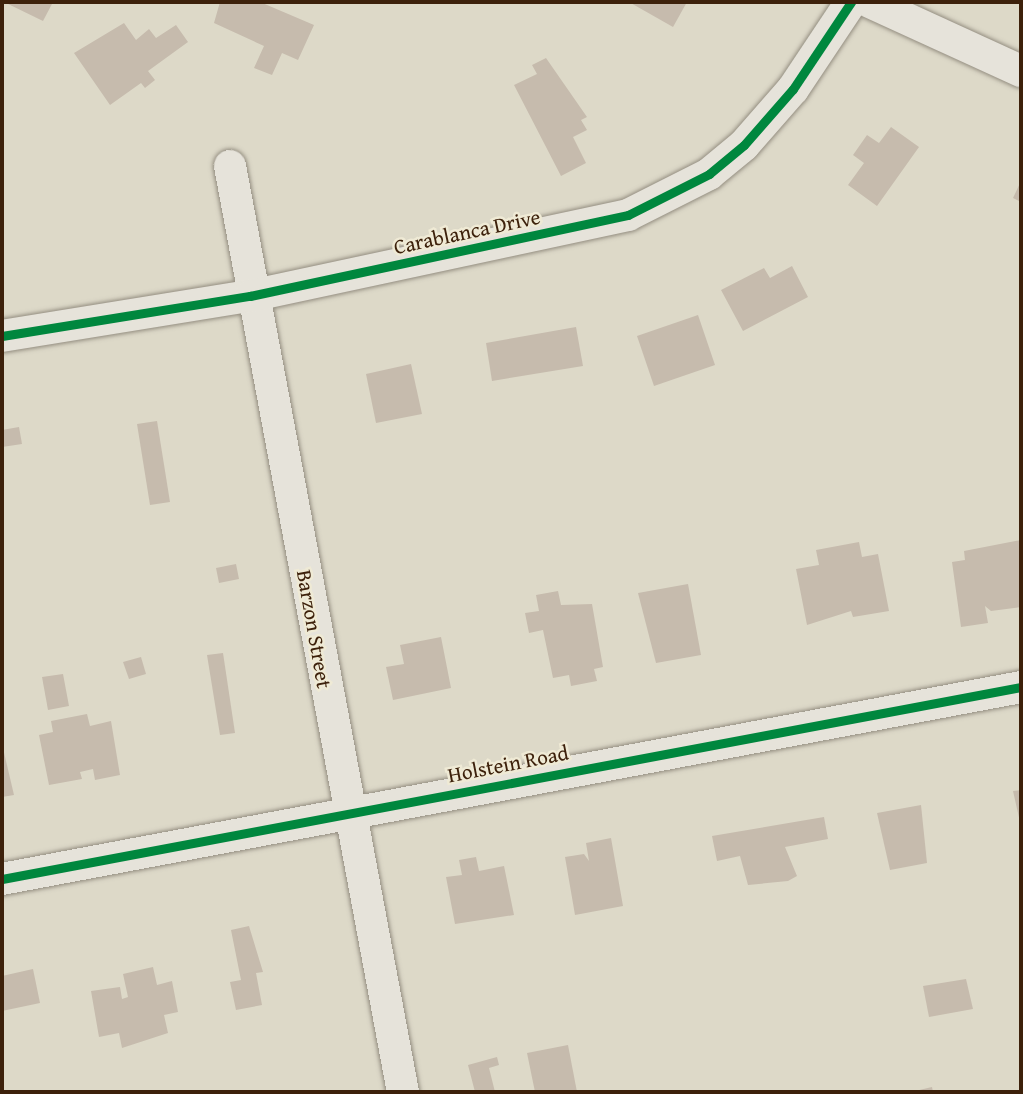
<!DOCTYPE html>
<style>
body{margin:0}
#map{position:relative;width:1023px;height:1094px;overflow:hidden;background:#ddd9c8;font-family:"Gentium Book Plus",serif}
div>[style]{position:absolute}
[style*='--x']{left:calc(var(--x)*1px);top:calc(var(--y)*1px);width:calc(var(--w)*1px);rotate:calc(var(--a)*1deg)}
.building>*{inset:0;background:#c6bbad}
.roads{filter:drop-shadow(0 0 2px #948e81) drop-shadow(0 0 2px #948e81)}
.minor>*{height:32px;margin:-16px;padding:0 16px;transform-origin:16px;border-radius:16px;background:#e6e3da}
.cycleway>*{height:9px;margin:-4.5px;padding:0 4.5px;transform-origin:4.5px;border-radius:4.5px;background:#00873e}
span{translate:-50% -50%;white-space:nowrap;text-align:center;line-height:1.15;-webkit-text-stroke:5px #efead5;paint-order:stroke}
.street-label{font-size:21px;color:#3d210b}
.frame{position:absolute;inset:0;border:4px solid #3d210b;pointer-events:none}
</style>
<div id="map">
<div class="building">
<div style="clip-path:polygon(4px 2px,53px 2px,43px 21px)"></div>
<div style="clip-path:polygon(220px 2px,260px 2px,314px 25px,298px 60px,282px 53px,272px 75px,254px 68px,264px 46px,214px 23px)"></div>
<div style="clip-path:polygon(629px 2px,687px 2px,673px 27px)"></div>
<div style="clip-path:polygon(124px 23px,136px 40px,149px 29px,156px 38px,176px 25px,188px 42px,148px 71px,155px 80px,145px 88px,141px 83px,110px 105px,74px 53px)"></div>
<div style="clip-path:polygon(546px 58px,587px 117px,581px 120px,587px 130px,573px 137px,586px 163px,561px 176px,514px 85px,537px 74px,532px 65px)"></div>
<div style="clip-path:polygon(891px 127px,919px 147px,877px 206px,848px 185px,864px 163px,853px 155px,867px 135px,879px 143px)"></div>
<div style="clip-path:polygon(1021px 181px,1021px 202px,1013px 198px)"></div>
<div style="clip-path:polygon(792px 266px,808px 297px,743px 331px,721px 290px,764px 268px,770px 278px)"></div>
<div style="clip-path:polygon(698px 315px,715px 365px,654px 386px,637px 336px)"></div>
<div style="clip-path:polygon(576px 327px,583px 366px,492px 381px,486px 343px)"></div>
<div style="clip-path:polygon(411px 364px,422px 414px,376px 423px,366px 374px)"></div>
<div style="clip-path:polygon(157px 421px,170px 502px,150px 505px,137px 424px)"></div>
<div style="clip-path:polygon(19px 427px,22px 444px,2px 447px,2px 430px)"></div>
<div style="clip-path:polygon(1021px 540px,1021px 607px,991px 611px,985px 606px,988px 623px,961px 627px,952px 562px,965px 560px,964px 551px)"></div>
<div style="clip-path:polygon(859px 542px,862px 557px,878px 554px,889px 611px,853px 617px,851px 611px,807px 625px,796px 569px,819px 565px,816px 550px)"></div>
<div style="clip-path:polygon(236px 564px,239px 579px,219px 583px,216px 568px)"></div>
<div style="clip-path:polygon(688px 584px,701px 655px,656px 663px,638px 593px)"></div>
<div style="clip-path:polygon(558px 591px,561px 605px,592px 604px,603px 667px,594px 669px,597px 681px,571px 686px,569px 675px,553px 678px,543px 630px,529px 633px,525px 613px,539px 611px,536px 595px)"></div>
<div style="clip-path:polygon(441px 637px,451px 688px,393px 700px,386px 667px,404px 664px,400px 645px)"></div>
<div style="clip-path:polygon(223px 653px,235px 733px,220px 735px,207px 655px)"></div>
<div style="clip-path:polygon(141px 657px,146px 674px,129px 679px,123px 662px)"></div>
<div style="clip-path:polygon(63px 674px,69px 706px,48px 710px,42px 677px)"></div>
<div style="clip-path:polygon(87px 714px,90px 726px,111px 721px,120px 775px,95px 780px,93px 769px,80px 772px,82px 779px,49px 785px,39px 735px,53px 732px,51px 721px)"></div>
<div style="clip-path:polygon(2px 744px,14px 795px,2px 797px)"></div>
<div style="clip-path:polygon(1021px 790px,1021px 822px,1020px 822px,1013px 791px)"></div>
<div style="clip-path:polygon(921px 805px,927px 863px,890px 870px,877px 813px)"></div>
<div style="clip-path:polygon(824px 817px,828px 839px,785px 847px,797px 876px,788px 881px,748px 885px,740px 856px,717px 861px,712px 836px)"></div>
<div style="clip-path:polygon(611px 838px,623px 906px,575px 915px,565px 857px,584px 854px,589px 861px,586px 843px)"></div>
<div style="clip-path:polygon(476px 857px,479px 871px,504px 866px,514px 915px,455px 924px,446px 877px,462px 875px,459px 860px)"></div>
<div style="clip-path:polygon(249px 926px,263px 972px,256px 973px,262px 1005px,236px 1010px,230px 982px,241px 980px,231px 930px)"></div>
<div style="clip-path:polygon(153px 967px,157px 985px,172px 981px,178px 1012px,164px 1015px,168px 1033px,122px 1048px,119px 1033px,99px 1037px,91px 991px,120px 987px,122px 999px,128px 997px,123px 974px)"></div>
<div style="clip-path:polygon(33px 969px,40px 1003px,2px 1011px,2px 976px)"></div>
<div style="clip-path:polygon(966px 979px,973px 1009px,929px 1017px,923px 986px)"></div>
<div style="clip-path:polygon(568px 1045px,577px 1092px,535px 1092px,527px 1053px)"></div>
<div style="clip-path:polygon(497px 1057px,499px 1065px,489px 1068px,495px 1092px,475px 1092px,468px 1065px)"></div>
<div style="clip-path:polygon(932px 1087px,933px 1092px,915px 1092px,915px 1091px)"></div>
</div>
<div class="roads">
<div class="minor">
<div style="--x:870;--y:2;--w:166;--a:24.6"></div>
<div style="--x:230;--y:166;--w:942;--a:79.42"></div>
<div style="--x:2;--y:336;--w:251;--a:-9.2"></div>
<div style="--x:250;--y:296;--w:387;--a:-12.1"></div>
<div style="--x:628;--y:215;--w:91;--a:-26.8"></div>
<div style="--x:709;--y:174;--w:45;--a:-39.6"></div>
<div style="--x:744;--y:145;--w:74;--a:-48.8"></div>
<div style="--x:793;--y:89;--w:105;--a:-56.3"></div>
<div style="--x:2;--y:879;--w:1037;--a:-10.67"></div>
</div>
</div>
<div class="cycleway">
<div style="--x:2;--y:336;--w:251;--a:-9.2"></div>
<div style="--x:250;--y:296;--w:387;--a:-12.1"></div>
<div style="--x:628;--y:215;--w:91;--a:-26.8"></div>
<div style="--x:709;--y:174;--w:45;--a:-39.6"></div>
<div style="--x:744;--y:145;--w:74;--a:-48.8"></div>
<div style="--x:793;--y:89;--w:105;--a:-56.3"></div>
<div style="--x:2;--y:879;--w:1037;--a:-10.67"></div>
</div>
<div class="street-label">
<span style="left:467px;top:232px;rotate:-12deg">Carablanca Drive</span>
<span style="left:314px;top:629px;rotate:80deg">Barzon Street</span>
<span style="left:508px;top:764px;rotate:-11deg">Holstein Road</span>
</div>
<div class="frame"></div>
</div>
